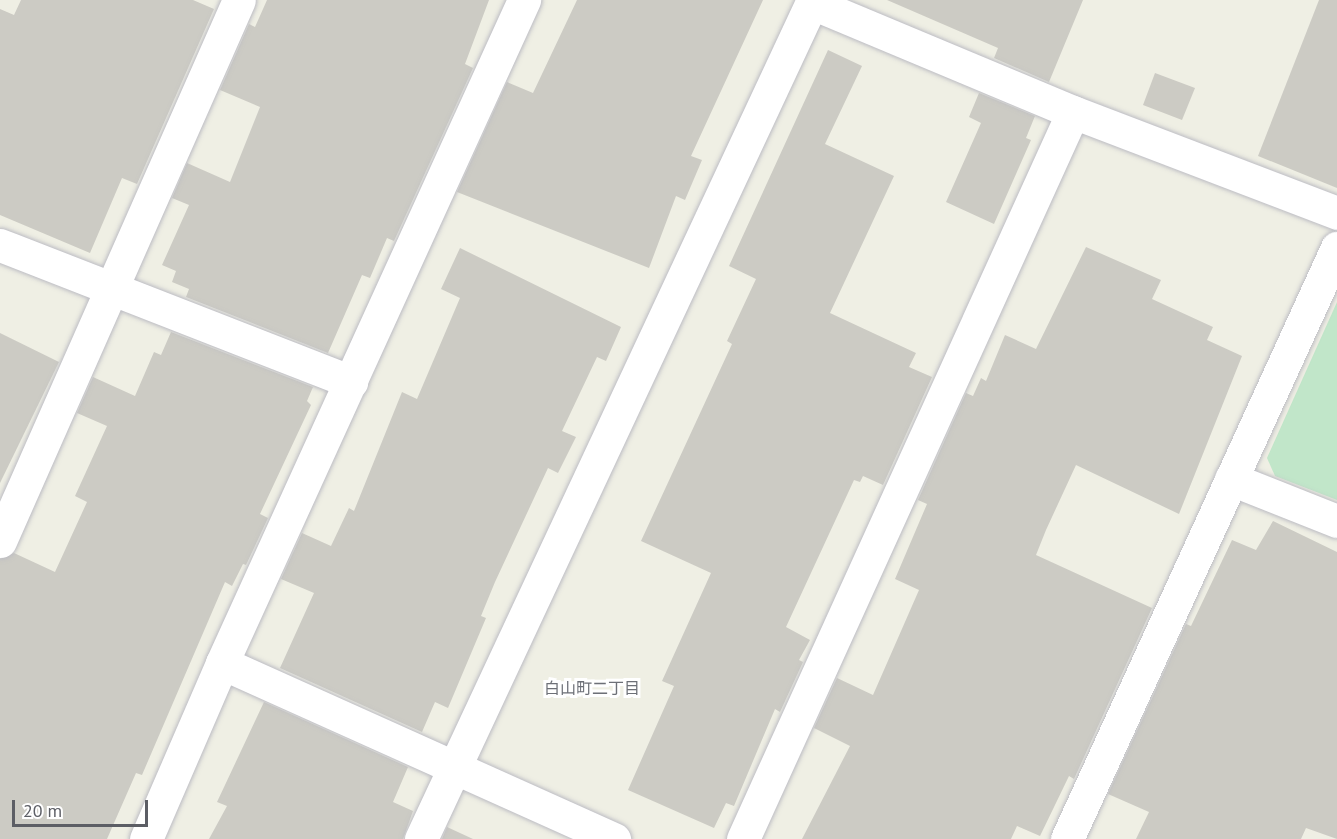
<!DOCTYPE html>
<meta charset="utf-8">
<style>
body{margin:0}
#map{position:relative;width:1337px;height:839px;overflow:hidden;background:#efefe4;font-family:"PT Sans","Noto Sans JP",sans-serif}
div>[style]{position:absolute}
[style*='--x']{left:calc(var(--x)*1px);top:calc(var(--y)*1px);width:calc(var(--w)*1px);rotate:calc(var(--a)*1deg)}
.green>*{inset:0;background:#c1e6c9}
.building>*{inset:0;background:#cccbc4}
.roads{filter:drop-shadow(0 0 2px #bcbcc3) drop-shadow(0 0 2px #bcbcc3)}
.minor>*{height:33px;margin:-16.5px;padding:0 16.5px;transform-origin:16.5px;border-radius:16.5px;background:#fff}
span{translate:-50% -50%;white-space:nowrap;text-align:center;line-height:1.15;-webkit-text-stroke:6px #fff;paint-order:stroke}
.neighbourhood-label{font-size:16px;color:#6d7077}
.scale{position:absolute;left:12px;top:800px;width:136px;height:27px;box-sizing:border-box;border:3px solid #5c5e65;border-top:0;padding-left:8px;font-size:18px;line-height:21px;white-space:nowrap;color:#5c5e65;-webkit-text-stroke:4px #fff;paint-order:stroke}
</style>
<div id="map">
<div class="green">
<div style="clip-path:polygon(1337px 302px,1337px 500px,1275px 476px,1267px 458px)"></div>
</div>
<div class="building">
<div style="clip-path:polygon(21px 0,193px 0,214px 9px,137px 184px,122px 178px,90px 253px,0 215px,0 9px,14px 15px)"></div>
<div style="clip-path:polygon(267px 0,489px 0,465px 64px,473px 68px,394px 241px,387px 238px,370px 278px,362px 275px,328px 353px,186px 297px,189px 289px,172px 282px,176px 271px,162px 265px,189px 205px,172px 198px,187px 163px,230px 182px,260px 107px,220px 90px,249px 24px,255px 27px)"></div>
<div style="clip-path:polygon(577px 0,763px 0,691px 156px,702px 160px,685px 200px,676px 196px,649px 268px,457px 192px,507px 82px,533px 93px)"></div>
<div style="clip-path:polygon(887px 0,1083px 0,1049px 82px,994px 58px,998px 48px)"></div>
<div style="clip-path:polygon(1319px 0,1337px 0,1337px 188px,1258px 156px)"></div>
<div style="clip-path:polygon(828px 50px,862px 66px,825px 144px,894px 176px,830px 313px,916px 353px,909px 367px,932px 377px,883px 485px,863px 476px,860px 482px,854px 480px,786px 627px,810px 640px,799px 660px,803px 662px,780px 712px,775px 709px,734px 806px,726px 803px,714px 828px,628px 790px,674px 686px,662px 681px,711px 573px,641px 541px,732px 344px,727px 341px,756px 279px,729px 266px)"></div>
<div style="clip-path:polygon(1155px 73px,1195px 88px,1182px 120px,1143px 105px)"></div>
<div style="clip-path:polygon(979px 93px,1035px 116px,1026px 138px,1031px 140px,994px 224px,946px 202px,981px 123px,969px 117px)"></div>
<div style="clip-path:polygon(1086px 247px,1161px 280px,1152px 299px,1213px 327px,1207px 340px,1242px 356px,1179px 514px,1076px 465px,1046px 530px,1036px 555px,1152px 608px,1074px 779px,1069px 776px,1040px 836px,1017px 826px,1011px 839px,802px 839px,850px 746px,814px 728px,837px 678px,873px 695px,919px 590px,895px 579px,927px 504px,918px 500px,966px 393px,973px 396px,981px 378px,986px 381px,1005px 335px,1036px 349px)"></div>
<div style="clip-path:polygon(460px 248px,621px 327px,606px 361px,597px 357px,562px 431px,576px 437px,558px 473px,548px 468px,495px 582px,481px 616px,486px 618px,448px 708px,435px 702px,422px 732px,280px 668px,314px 593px,281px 579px,302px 533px,331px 546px,349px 508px,354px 511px,402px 392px,417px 399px,460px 298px,441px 289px)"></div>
<div style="clip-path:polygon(171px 332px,313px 387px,307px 401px,311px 405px,260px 514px,268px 518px,246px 565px,243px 564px,232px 586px,225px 582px,142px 775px,136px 773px,107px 839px,0 839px,0 559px,14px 553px,55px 572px,87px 502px,75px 496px,107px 426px,77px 413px,93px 377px,135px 396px,154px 352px,161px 355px)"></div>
<div style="clip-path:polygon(0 333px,59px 362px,0 483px)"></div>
<div style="clip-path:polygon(1273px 521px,1337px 552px,1337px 839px,1306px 828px,1301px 839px,1136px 839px,1149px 812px,1108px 794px,1186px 624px,1191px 626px,1232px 540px,1256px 550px)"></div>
<div style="clip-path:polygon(264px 702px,408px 767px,393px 802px,413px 811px,403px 839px,209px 839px,227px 806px,217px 802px)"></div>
<div style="clip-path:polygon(447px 827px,473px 839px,442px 839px)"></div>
</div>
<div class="roads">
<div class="minor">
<div style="--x:812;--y:3;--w:283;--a:22.7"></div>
<div style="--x:1073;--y:112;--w:283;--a:20.9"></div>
<div style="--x:0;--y:245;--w:377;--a:21.3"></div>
<div style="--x:1231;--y:479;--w:114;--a:21.6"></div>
<div style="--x:0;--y:541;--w:591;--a:-66.17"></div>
<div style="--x:222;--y:663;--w:430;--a:24.2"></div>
<div style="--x:146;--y:839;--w:192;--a:-66.6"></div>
<div style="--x:222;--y:663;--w:729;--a:-65.51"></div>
<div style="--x:421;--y:839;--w:926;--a:-64.96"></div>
<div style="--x:743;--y:839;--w:798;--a:-65.59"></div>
<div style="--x:1067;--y:839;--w:650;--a:-65.45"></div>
</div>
</div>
<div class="neighbourhood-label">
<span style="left:592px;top:688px">白山町二丁目</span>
</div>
<div class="scale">20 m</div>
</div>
